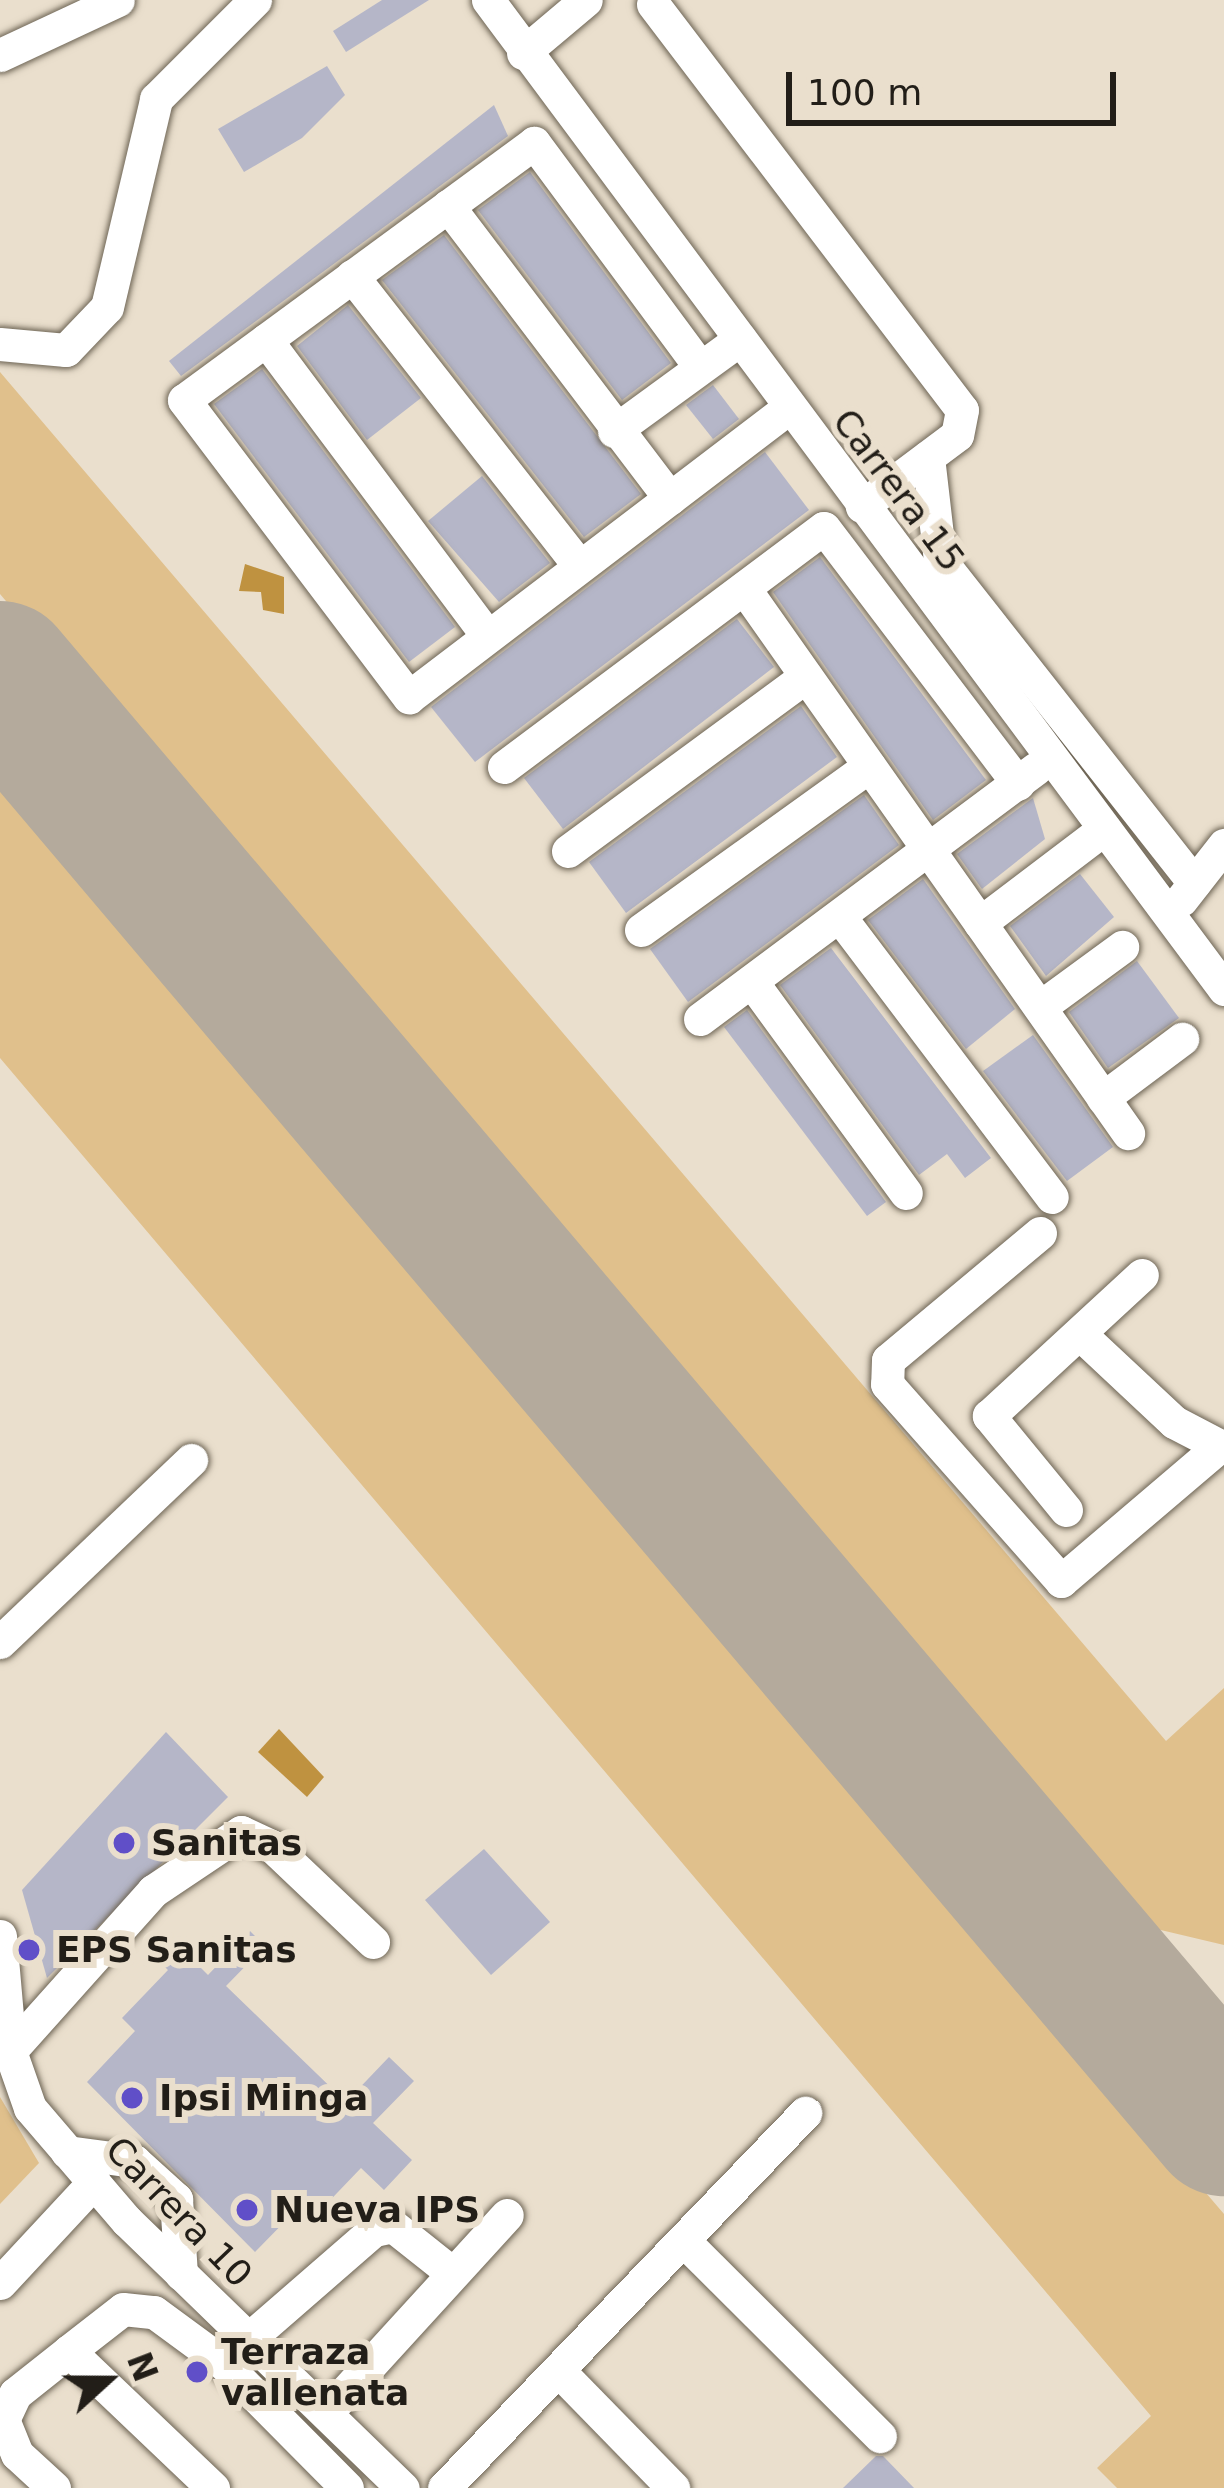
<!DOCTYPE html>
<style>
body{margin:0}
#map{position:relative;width:1224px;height:2488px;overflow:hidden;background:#eadfcd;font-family:"DejaVu Sans",sans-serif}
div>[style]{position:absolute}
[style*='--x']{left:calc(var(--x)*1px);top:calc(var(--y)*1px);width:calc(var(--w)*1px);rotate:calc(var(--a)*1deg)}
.green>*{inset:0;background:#e0c08c}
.water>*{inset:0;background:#bf9240}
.runway>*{height:150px;margin:-75px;padding:0 75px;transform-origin:75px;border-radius:75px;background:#b4aa9c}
.building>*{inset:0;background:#b5b6c8}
.roads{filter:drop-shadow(0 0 3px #6d6454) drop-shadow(0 0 3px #6d6454)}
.minor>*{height:33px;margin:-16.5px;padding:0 16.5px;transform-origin:16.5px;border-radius:16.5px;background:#fff}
.dots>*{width:33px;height:33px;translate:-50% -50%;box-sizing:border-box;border:6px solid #eadfcd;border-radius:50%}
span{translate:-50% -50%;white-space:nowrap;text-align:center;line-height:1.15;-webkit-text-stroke:12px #eadfcd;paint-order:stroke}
.street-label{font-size:36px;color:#221e18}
.poi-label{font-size:36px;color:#221e18;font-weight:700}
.left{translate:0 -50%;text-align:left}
.north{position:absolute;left:48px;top:2320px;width:120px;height:120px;-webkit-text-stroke:9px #eadfcd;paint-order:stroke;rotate:69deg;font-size:33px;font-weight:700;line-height:48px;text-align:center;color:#221e18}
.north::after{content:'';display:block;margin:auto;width:42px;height:54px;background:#221e18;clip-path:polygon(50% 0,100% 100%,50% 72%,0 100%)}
.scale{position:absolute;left:786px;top:72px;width:330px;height:54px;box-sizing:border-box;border:6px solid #221e18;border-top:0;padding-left:15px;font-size:36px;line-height:42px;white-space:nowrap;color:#221e18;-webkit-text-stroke:9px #eadfcd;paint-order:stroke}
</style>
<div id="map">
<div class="green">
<div style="clip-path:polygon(0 372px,1166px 1741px,1224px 1688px,1224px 1945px,1127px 1922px,0 594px)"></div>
<div style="clip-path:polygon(0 783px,1224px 2214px,1224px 2488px,1117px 2488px,1097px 2468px,1151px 2416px,0 1058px)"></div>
<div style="clip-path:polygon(0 2097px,39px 2163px,0 2204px)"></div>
</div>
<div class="water">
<div style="clip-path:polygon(245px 564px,284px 577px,284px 614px,263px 610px,261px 592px,239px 591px)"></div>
<div style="clip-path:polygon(279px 1729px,324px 1777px,307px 1797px,258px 1752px)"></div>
</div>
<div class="runway">
<div style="--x:0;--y:676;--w:1894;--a:49.73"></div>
</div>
<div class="building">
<div style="clip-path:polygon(382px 0,429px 0,346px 52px,333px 31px)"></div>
<div style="clip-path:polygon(327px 66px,345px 95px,302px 138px,244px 172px,218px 129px)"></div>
<div style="clip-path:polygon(494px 105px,508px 136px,181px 376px,169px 361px)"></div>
<div style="clip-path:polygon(530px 172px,671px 363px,622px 400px,478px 210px)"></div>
<div style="clip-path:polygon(444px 235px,641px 494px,584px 537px,382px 280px)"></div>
<div style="clip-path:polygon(348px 305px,421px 398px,367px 440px,297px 346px)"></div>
<div style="clip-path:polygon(262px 369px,455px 627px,409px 662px,214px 404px)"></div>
<div style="clip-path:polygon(713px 385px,739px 419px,713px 439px,686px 405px)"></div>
<div style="clip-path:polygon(765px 452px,809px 510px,475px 762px,431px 707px)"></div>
<div style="clip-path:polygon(482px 476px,550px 563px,499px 602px,428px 521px)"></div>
<div style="clip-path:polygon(820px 557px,986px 780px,933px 820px,773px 592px)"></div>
<div style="clip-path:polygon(737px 619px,774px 667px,563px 829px,524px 778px)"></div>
<div style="clip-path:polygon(801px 706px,837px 757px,626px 913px,589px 862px)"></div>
<div style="clip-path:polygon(864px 795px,899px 845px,688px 1002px,650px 949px)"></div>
<div style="clip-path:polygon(1033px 798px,1045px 839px,982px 889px,957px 854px)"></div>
<div style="clip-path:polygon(1080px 874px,1114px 917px,1046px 976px,1010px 926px)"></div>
<div style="clip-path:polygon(923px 879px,1015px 1009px,966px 1049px,868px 920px)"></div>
<div style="clip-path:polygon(831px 948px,991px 1158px,965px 1178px,947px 1154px,919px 1175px,780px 985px)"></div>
<div style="clip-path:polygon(1137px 961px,1179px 1018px,1108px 1068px,1069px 1012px)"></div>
<div style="clip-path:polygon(747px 1010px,886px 1202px,867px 1216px,724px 1027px)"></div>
<div style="clip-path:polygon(1033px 1035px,1113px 1147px,1067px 1181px,983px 1071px)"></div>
<div style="clip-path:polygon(166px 1732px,228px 1797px,47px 1978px,22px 1890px)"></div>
<div style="clip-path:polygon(484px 1849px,550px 1922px,491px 1975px,425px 1900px)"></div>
<div style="clip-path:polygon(250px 1931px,265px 1946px,226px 1986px,346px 2102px,389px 2057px,414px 2081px,373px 2123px,412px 2160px,384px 2190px,361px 2168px,314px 2217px,301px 2205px,255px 2252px,87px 2082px,135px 2031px,122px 2018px,168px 1970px,155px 1957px,172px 1939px,208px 1975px)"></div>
<div style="clip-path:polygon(876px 2456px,883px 2456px,914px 2488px,843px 2488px)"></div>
</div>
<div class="roads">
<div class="minor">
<div style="--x:488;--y:0;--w:1233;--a:53.34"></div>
<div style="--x:653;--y:4;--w:510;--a:52.73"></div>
<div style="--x:962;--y:410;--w:25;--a:101"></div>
<div style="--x:957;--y:435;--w:119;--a:143.2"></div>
<div style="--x:523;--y:53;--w:82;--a:-40.1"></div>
<div style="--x:0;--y:55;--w:130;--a:-25"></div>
<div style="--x:448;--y:206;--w:367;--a:52.8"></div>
<div style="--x:352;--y:276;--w:366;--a:51.9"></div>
<div style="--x:266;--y:340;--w:369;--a:53.2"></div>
<div style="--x:0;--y:344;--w:66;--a:5.2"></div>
<div style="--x:66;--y:350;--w:59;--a:-46.4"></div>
<div style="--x:107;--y:307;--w:214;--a:-76.7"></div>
<div style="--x:156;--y:99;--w:140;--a:-45"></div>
<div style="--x:700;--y:367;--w:279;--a:-126.5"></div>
<div style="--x:534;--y:143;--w:434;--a:143.7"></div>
<div style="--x:184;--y:400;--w:373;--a:52.9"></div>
<div style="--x:409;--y:697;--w:479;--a:-37.3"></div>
<div style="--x:614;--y:431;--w:156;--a:-36.1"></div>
<div style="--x:928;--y:457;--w:104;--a:83.4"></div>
<div style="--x:940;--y:560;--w:411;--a:51.8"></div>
<div style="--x:744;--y:588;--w:667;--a:54.83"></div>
<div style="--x:504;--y:767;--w:399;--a:-36.8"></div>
<div style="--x:824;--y:528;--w:321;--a:52.8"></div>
<div style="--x:568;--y:851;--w:295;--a:-36.3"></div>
<div style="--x:1181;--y:900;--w:70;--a:-52"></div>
<div style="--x:840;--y:917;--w:351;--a:52.9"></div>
<div style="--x:980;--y:923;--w:156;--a:-37.2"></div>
<div style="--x:641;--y:930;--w:281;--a:-35.7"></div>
<div style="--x:752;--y:982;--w:261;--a:53.9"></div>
<div style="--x:1040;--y:1007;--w:102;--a:-36.2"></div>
<div style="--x:700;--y:1019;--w:419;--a:-36.7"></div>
<div style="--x:1103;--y:1098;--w:99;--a:-36.8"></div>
<div style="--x:1040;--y:1233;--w:198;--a:140.1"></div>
<div style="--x:888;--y:1360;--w:24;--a:92"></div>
<div style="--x:887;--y:1384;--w:263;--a:48.5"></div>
<div style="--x:1061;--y:1581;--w:205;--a:-40.4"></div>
<div style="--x:1080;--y:1334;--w:129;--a:43.1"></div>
<div style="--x:1174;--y:1422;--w:56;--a:27.5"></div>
<div style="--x:1066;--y:1510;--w:122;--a:-129.3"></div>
<div style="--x:989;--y:1416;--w:208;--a:-42.7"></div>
<div style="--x:0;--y:1642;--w:264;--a:-43.6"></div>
<div style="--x:0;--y:1936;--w:115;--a:85"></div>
<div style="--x:10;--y:2051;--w:60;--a:70.7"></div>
<div style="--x:30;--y:2108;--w:149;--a:49.4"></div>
<div style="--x:127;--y:2221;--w:384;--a:44.1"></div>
<div style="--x:10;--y:2051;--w:215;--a:-48.2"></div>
<div style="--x:153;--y:1891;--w:106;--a:-33.8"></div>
<div style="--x:241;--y:1832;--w:35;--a:25"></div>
<div style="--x:273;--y:1847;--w:138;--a:43.5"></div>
<div style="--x:67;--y:2152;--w:68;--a:7.7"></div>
<div style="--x:134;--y:2161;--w:57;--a:42.1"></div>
<div style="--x:176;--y:2199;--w:75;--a:86.2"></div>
<div style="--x:683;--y:2240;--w:278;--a:44.9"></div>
<div style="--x:0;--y:2283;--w:138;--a:-47.1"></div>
<div style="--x:69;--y:2351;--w:68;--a:-37.9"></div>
<div style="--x:123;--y:2309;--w:31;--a:6"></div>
<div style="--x:154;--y:2312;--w:84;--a:36.3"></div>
<div style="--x:558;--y:2370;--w:165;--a:45.7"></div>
<div style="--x:326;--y:2413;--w:268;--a:-47.6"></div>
<div style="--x:54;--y:2488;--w:50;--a:-137.4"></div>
<div style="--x:17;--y:2454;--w:37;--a:-112"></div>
<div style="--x:3;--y:2420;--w:29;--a:-65"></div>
<div style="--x:15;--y:2394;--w:69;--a:-38.5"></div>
<div style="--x:69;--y:2351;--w:199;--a:43.6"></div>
<div style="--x:347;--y:2488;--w:177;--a:-134.8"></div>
<div style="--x:222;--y:2362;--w:201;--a:-41"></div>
<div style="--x:374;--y:2230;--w:19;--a:-12"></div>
<div style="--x:393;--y:2226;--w:75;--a:38.5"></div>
<div style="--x:444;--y:2488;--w:521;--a:-46.09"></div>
</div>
</div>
<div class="dots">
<div style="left:124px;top:1843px;background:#604fc8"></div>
<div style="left:29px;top:1950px;background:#604fc8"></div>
<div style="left:132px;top:2098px;background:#604fc8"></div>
<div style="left:247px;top:2210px;background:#604fc8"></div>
<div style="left:197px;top:2372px;background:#604fc8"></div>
</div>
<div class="street-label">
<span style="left:899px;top:490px;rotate:53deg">Carrera 15</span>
<span style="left:179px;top:2212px;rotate:46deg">Carrera 10</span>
</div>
<div class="poi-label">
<span class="left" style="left:151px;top:1843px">Sanitas</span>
<span class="left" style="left:56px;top:1950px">EPS Sanitas</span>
<span class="left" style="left:159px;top:2098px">Ipsi Minga</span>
<span class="left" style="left:274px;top:2210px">Nueva IPS</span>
<span class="left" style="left:221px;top:2372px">Terraza<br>vallenata</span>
</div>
<div class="north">N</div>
<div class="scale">100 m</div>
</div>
